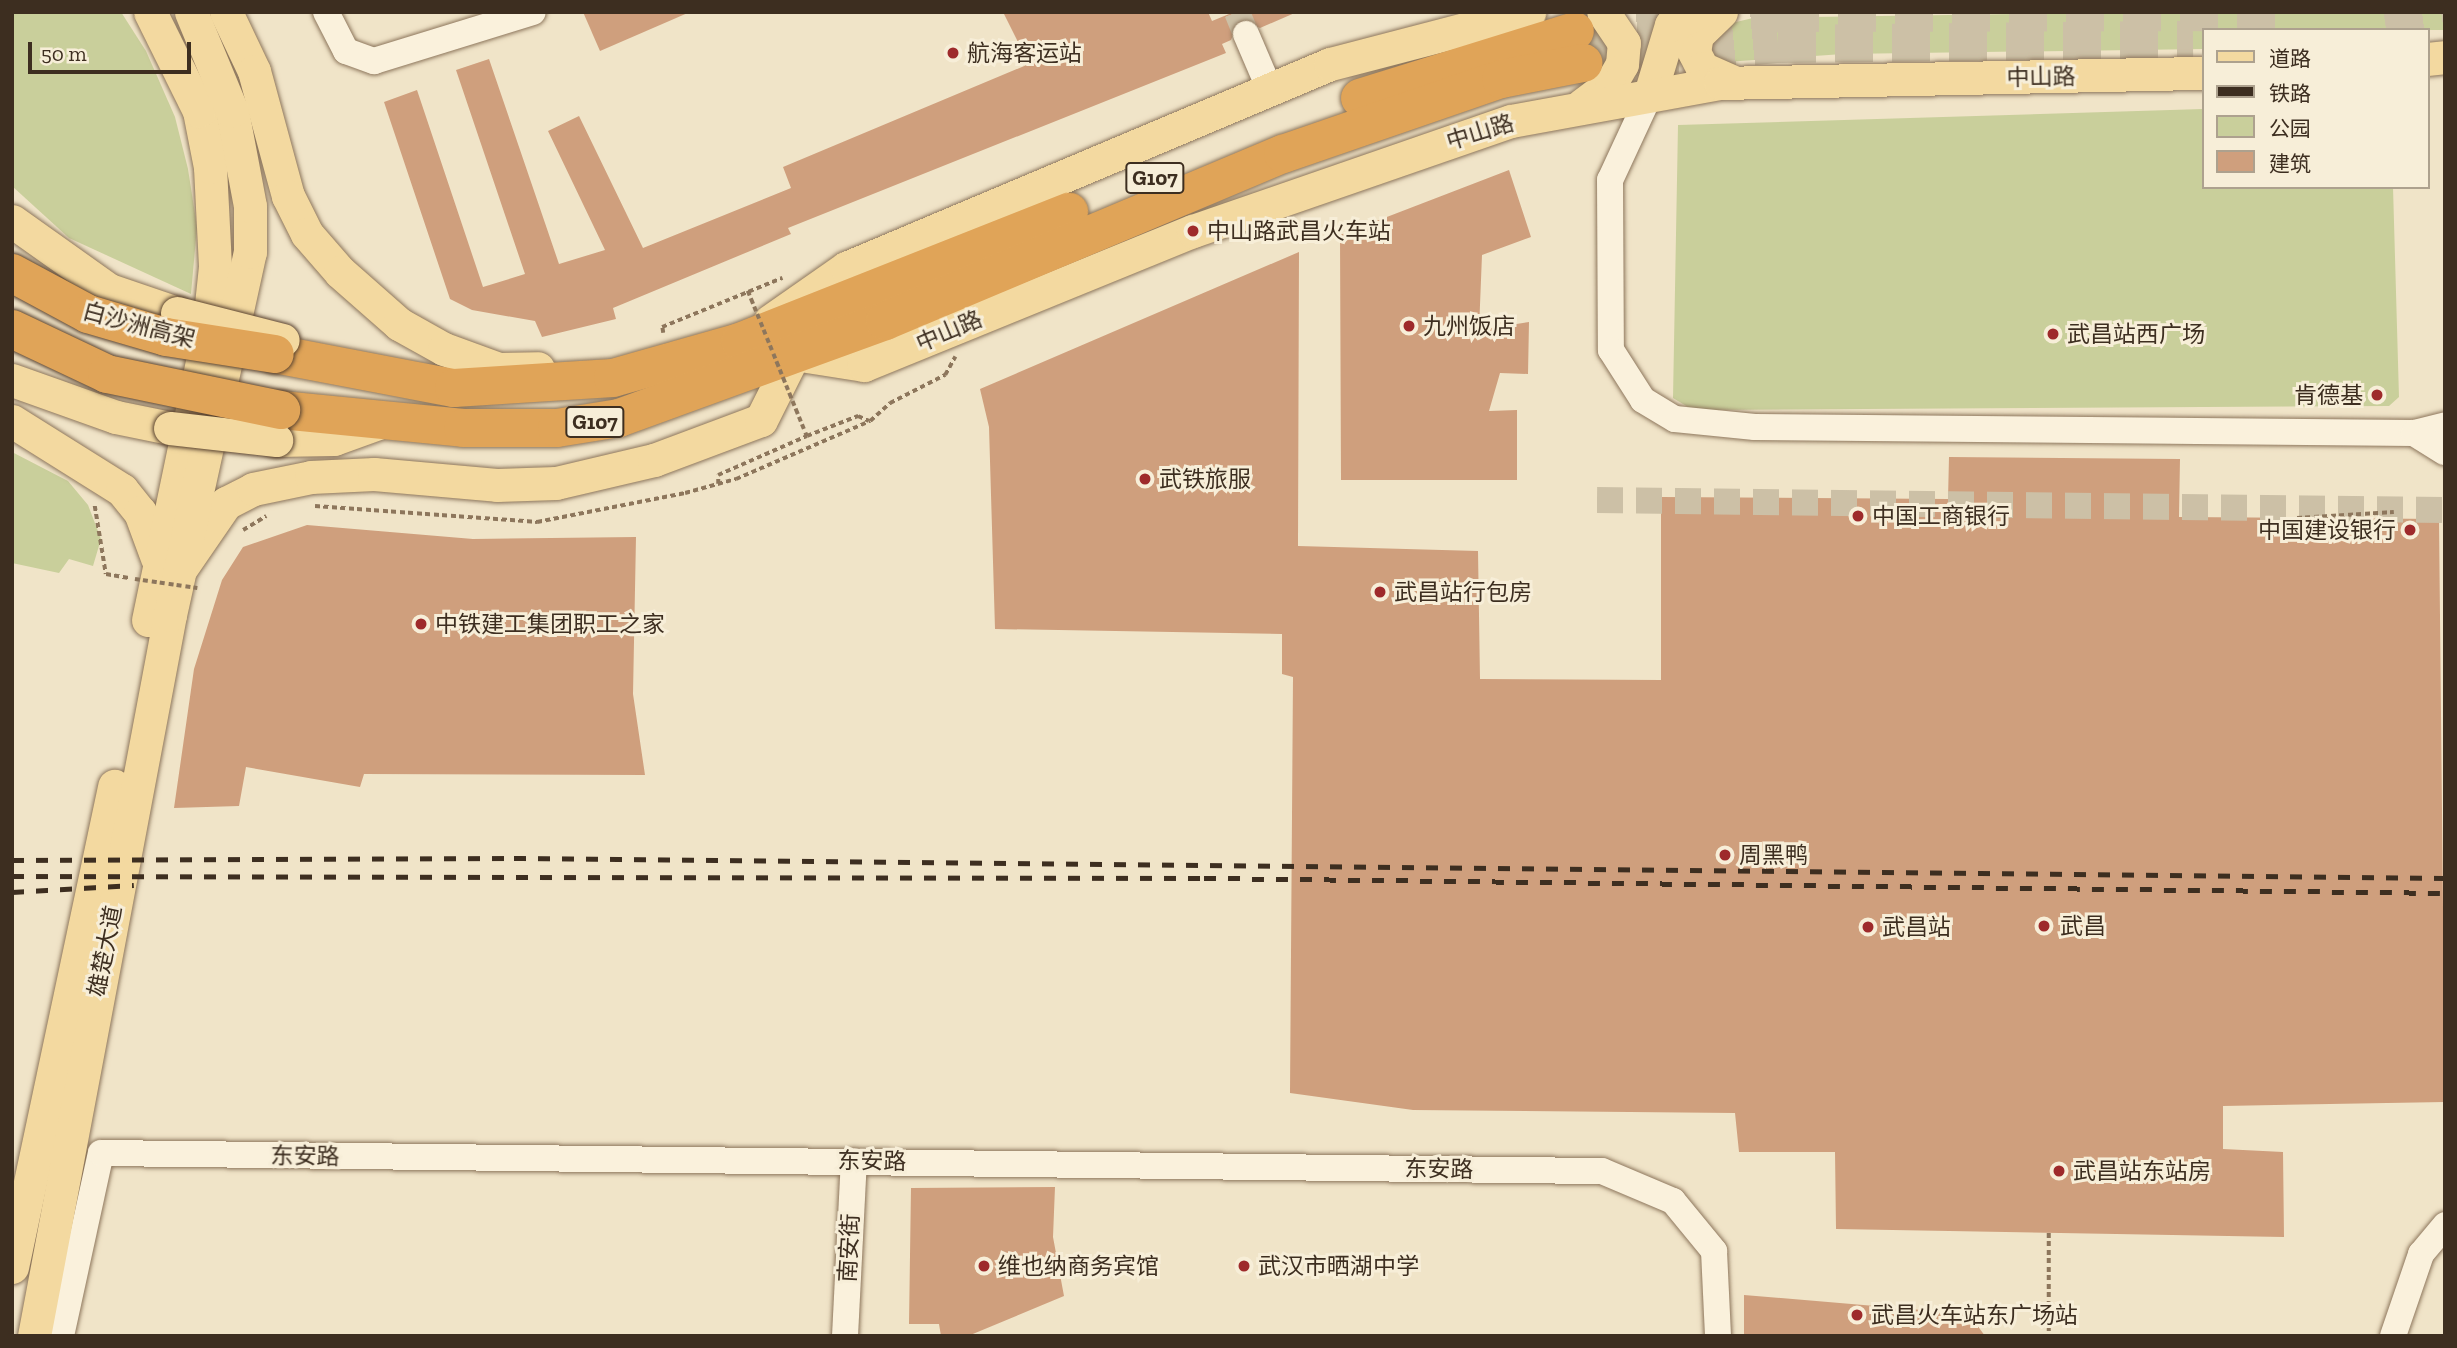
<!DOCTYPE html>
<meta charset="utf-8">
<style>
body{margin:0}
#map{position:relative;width:2457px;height:1348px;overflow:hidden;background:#f0e4c8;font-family:"Zilla Slab","Noto Sans SC",serif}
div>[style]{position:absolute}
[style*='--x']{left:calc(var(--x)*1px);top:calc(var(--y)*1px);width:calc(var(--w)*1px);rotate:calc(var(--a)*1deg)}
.green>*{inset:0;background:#c9cf9b}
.building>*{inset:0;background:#cf9f7d}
.minor-tunnel>*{height:26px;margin-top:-13px;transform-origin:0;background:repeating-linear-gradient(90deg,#ccc0a6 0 26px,transparent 0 39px)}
.highway-tunnel>*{height:38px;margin-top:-19px;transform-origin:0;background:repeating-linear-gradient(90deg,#ccc0a6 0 38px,transparent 0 57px)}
.path>*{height:3.5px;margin-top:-1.75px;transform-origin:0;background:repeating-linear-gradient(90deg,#8d765c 0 5px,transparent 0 8.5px)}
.roads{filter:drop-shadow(0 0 2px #8d765c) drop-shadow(0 0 2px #8d765c)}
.minor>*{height:26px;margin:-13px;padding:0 13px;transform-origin:13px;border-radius:13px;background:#faf1dc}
.major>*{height:33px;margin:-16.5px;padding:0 16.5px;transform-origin:16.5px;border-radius:16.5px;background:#f3d9a0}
.highway>*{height:38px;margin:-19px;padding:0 19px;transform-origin:19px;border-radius:19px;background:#e0a458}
.rail>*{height:5px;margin-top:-2.5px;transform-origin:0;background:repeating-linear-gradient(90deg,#3d2e20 0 12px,transparent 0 24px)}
.path-bridge>*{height:3.5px;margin-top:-1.75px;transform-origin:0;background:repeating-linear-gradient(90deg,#8d765c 0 5px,transparent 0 8.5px)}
.bridges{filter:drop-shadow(0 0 2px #5b4430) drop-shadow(0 0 2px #5b4430)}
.major-bridge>*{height:33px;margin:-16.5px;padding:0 16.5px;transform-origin:16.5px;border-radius:16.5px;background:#f3d9a0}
.highway-bridge>*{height:38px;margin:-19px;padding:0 19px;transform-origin:19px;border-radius:19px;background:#e0a458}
.dots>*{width:19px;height:19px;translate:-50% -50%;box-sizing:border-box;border:4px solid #f7eed8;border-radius:50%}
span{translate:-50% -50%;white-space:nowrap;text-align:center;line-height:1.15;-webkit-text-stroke:6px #f7eed8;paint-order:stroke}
.shield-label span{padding:2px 5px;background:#f7eed8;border:2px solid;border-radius:5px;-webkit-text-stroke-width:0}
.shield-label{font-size:21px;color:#3d2e20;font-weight:700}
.poi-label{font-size:23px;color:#3d2e20}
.left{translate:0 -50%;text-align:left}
.right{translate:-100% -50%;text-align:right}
.street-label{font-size:23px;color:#3d2e20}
.frame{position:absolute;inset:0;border:14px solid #3d2e20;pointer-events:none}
.legend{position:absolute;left:2202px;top:28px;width:228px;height:161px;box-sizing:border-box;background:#f7eed8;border:2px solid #ada18e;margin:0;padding:9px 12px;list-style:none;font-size:21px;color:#3d2e20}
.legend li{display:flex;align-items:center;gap:14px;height:35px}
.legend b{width:35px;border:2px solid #ada18e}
.scale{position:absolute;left:28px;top:42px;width:163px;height:32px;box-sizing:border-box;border:4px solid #3d2e20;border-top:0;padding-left:9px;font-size:21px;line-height:24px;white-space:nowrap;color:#3d2e20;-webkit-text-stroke:5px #f7eed8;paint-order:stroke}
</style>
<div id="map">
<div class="green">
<div style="clip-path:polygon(12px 12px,121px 12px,146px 51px,175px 117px,188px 169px,197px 227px,191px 294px,69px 238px,12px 186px)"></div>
<div style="clip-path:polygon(2145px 12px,2445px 12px,2445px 30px,2203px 30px,2203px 49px,1843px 54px,1711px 63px,1711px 28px,1753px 18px)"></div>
<div style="clip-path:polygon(2203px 109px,2203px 187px,2393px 187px,2399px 397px,2389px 406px,1693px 410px,1673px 398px,1678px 125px)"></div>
<div style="clip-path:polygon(12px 452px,68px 481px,88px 505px,101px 539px,93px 566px,69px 559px,59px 573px,12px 563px)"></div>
</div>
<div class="building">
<div style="clip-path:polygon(583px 12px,690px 12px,600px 51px)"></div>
<div style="clip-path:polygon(1003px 12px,1208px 12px,1212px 21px,1234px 12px,1297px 12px,1260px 28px,1240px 19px,1231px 40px,1222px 44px,1226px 53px,788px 228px,791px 234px,613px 308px,616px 319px,542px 337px,535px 321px,472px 310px,450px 299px,384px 102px,417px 90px,483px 287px,525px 274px,456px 70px,489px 59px,559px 264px,605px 250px,548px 131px,579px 116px,643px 248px,791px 188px,783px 167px,1029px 64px)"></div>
<div style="clip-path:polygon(1509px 170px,1531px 237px,1482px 255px,1479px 330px,1529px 322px,1528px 374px,1500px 373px,1489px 411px,1517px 410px,1517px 480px,1341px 480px,1340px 235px)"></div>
<div style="clip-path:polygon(1299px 252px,1298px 546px,1478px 551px,1480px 679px,1661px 680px,1661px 497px,1948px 499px,1949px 457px,2180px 459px,2179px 517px,2439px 519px,2445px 1102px,2223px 1106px,2223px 1149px,2283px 1152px,2284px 1237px,1836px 1229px,1835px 1152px,1739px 1152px,1735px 1113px,1413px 1110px,1290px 1093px,1293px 677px,1282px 674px,1282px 634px,995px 629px,989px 427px,980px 389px)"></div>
<div style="clip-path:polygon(307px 525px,473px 539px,636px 537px,633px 694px,645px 775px,364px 774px,360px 787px,246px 767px,239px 806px,174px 808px,194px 669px,222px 580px,243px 547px)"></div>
<div style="clip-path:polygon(1055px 1187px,1053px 1237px,1064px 1296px,968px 1336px,941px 1336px,939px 1324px,909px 1324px,911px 1188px)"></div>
<div style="clip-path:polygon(1744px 1295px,1969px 1314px,1985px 1336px,1744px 1336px)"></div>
</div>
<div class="minor-tunnel">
<div style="--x:1237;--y:12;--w:24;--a:68"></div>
<div style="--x:1597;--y:500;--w:848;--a:0.68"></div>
</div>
<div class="highway-tunnel">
<div style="--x:1580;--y:30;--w:202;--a:-4.8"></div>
<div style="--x:1781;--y:13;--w:510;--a:-0.11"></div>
<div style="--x:2386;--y:30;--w:60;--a:-7.7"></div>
<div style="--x:1583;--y:63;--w:196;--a:-5.6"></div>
<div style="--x:1778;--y:44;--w:415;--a:-0.6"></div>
</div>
<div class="path">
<div style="--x:663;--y:333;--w:6;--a:-99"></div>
<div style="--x:662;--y:327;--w:130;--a:-22.2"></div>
<div style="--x:718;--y:484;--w:9;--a:-90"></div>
<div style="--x:718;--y:475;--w:97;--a:-23.7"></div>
<div style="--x:807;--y:436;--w:55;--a:-21.4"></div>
<div style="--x:858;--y:416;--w:12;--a:24"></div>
<div style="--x:95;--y:506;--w:69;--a:80.8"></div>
<div style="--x:106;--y:574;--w:23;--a:10"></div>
<div style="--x:315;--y:506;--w:223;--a:4.1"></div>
<div style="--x:537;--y:522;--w:151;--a:-11.1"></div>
<div style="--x:685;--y:493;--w:53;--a:-15.4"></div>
<div style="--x:736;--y:479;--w:146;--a:-23.4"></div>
<div style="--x:870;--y:421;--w:27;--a:-42"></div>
<div style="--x:890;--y:403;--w:62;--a:-27"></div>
<div style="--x:945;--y:375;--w:21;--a:-61"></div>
<div style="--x:2297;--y:518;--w:97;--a:-3.5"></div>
<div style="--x:243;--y:530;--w:27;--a:-31"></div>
<div style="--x:2049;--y:1233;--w:103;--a:90"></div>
</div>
<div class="roads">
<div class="minor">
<div style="--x:326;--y:12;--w:44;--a:62.9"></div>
<div style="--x:346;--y:51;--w:30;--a:20"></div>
<div style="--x:374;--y:61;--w:166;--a:-17.1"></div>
<div style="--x:1246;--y:34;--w:61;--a:66.8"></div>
<div style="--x:1650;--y:94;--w:95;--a:114.9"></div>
<div style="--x:1610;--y:180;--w:170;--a:89.7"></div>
<div style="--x:1611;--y:350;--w:59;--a:57.4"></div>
<div style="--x:1643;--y:400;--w:37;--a:31"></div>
<div style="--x:1675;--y:419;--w:80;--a:5.7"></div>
<div style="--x:1755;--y:427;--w:659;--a:0.52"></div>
<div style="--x:2414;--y:433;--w:32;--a:-14"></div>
<div style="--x:2414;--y:433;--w:36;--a:32"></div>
<div style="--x:61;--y:1336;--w:187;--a:-77.7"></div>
<div style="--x:101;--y:1153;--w:1501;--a:0.69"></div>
<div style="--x:1602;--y:1171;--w:77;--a:22.9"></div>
<div style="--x:1673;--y:1201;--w:65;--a:50.6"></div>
<div style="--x:1714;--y:1251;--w:85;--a:87.3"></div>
<div style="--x:845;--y:1336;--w:175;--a:-87.1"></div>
<div style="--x:2393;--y:1336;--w:87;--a:-71.1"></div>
<div style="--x:2421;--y:1254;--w:38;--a:-50"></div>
</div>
<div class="major">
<div style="--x:226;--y:12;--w:65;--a:64.6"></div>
<div style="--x:254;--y:71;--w:130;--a:74.8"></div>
<div style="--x:288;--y:196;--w:42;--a:63.4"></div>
<div style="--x:307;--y:234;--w:50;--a:49"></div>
<div style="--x:340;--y:272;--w:79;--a:41.4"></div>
<div style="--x:399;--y:324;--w:51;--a:29.1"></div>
<div style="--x:444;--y:349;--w:59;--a:20"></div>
<div style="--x:499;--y:369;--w:39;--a:-1"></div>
<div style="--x:1721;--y:12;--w:33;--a:136"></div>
<div style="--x:1697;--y:35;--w:17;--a:100"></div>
<div style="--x:1694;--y:52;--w:18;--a:63"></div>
<div style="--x:1702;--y:68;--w:36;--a:24"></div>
<div style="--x:2427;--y:59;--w:18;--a:-6"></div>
<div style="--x:1650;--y:94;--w:72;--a:-73.1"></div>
<div style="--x:1671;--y:25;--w:31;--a:-25"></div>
<div style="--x:1582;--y:105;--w:36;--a:-37"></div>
<div style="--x:1611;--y:83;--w:22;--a:-60"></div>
<div style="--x:1622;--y:64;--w:21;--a:-85"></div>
<div style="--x:1624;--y:43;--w:37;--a:-124"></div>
<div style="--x:12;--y:221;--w:119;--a:35.4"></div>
<div style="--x:109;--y:290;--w:72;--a:18.7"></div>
<div style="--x:770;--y:321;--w:93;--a:-34.9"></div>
<div style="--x:846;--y:268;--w:525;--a:-22.85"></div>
<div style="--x:1330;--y:64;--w:206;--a:-14.6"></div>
<div style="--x:12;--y:380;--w:110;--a:19.6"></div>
<div style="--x:116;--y:417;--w:55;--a:11.5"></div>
<div style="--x:12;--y:421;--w:130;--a:32.1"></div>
<div style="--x:122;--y:490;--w:28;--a:51"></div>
<div style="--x:140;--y:512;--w:49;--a:69.7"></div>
<div style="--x:276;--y:440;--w:58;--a:-1"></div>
<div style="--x:334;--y:439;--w:53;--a:-19.8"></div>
<div style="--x:182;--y:567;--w:78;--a:-55.5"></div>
<div style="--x:226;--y:503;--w:30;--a:-27"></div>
<div style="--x:253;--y:489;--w:59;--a:-11.7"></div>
<div style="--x:311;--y:477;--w:63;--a:-2.7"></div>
<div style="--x:374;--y:474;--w:123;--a:5.1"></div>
<div style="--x:497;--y:485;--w:59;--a:-1.9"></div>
<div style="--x:556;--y:483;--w:101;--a:-13.2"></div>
<div style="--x:654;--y:460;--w:114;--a:-20.5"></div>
<div style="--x:761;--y:420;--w:74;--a:-63.4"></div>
<div style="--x:794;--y:354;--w:71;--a:8.9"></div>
<div style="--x:864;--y:365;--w:355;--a:-22.2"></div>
<div style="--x:1193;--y:231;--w:336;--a:-19.1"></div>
<div style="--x:1511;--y:121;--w:212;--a:-10.3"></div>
<div style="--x:1720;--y:83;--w:483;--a:-1.2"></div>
<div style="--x:148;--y:620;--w:293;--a:-78.2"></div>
<div style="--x:208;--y:333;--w:67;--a:-84"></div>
<div style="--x:215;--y:266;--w:99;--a:-92.9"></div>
<div style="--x:210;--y:167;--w:57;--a:-101.1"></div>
<div style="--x:199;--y:111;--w:110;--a:-116.3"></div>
<div style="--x:12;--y:1267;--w:492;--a:-78"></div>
<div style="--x:34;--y:1336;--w:734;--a:-79.32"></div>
<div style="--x:170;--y:615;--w:372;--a:-77.6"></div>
<div style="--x:250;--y:252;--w:46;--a:-90"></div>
<div style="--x:250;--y:206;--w:97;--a:-100.7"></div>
<div style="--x:232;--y:111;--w:107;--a:-112.5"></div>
</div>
<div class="highway">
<div style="--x:1360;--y:98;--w:225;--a:-17.3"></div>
<div style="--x:275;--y:354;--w:182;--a:10.8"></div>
<div style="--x:454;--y:388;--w:159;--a:-3.6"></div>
<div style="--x:613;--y:378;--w:132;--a:-15.8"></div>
<div style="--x:740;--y:342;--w:354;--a:-21.6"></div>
<div style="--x:281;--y:410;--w:183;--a:5.6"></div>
<div style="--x:463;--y:428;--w:94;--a:0"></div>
<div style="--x:557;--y:428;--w:63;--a:-9.2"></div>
<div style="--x:619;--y:418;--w:283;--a:-20"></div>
<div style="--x:885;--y:321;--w:432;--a:-22.8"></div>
<div style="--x:1283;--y:154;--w:231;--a:-19"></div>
<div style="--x:1501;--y:79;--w:84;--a:-11"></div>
</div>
</div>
<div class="rail">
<div style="--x:12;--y:860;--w:502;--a:-0.23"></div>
<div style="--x:514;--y:858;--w:1931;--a:0.59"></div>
<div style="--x:12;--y:876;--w:1192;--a:0.1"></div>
<div style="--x:1204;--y:878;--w:1241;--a:0.69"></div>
<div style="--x:12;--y:892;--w:122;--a:-3.3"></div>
</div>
<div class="path-bridge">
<div style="--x:748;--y:291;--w:157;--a:67.9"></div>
<div style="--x:135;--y:579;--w:63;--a:8.3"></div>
</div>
<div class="bridges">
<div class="major-bridge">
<div style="--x:177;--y:313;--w:109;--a:14.3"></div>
<div style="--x:170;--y:428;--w:107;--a:6.5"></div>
</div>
<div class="highway-bridge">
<div style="--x:12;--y:273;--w:86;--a:28.3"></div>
<div style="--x:88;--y:314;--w:81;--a:16.4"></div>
<div style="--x:166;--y:337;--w:110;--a:8.9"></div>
<div style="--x:12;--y:329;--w:105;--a:25.3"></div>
<div style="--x:107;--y:374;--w:178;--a:11.7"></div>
</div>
</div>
<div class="dots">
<div style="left:953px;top:53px;background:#9e2a2b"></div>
<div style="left:1193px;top:231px;background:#9e2a2b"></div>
<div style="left:1409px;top:326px;background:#9e2a2b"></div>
<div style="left:2053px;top:334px;background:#9e2a2b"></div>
<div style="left:2377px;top:395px;background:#9e2a2b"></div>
<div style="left:1145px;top:479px;background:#9e2a2b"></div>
<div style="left:1858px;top:516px;background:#9e2a2b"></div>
<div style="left:2410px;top:530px;background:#9e2a2b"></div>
<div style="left:1380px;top:592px;background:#9e2a2b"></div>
<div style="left:421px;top:624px;background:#9e2a2b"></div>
<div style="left:1725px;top:855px;background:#9e2a2b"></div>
<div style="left:2044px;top:926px;background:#9e2a2b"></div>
<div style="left:1868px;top:927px;background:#9e2a2b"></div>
<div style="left:2059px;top:1171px;background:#9e2a2b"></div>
<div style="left:984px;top:1266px;background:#9e2a2b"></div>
<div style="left:1244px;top:1266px;background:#9e2a2b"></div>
<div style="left:1857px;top:1315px;background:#9e2a2b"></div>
</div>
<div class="shield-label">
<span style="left:1155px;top:178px">G107</span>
<span style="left:595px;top:422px">G107</span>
</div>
<div class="poi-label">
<span class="left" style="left:967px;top:53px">航海客运站</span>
<span class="left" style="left:1207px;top:231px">中山路武昌火车站</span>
<span class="left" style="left:1423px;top:326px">九州饭店</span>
<span class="left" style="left:2067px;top:334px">武昌站西广场</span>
<span class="right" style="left:2363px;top:395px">肯德基</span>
<span class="left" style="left:1159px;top:479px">武铁旅服</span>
<span class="left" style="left:1872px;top:516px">中国工商银行</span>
<span class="right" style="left:2396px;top:530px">中国建设银行</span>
<span class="left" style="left:1394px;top:592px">武昌站行包房</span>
<span class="left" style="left:435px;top:624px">中铁建工集团职工之家</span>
<span class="left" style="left:1739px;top:855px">周黑鸭</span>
<span class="left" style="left:2060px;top:926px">武昌</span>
<span class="left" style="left:1882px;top:927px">武昌站</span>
<span class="left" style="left:2073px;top:1171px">武昌站东站房</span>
<span class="left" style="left:998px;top:1266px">维也纳商务宾馆</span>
<span class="left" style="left:1258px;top:1266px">武汉市晒湖中学</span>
<span class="left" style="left:1871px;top:1315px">武昌火车站东广场站</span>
</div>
<div class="street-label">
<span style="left:2041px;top:77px;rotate:-1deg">中山路</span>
<span style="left:1480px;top:132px;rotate:-17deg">中山路</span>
<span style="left:139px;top:325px;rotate:15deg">白沙洲高架</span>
<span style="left:949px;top:331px;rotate:-23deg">中山路</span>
<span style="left:105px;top:951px;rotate:-79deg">雄楚大道</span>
<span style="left:305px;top:1156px;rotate:1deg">东安路</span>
<span style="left:872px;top:1161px;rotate:1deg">东安路</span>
<span style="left:1439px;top:1169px;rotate:1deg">东安路</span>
<span style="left:849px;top:1248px;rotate:-87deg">南安街</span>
</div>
<div class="frame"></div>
<ul class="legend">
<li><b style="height:9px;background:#f3d9a0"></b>道路</li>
<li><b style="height:9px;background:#3d2e20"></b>铁路</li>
<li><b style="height:19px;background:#c9cf9b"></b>公园</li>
<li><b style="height:19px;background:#cf9f7d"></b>建筑</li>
</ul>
<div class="scale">50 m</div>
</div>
